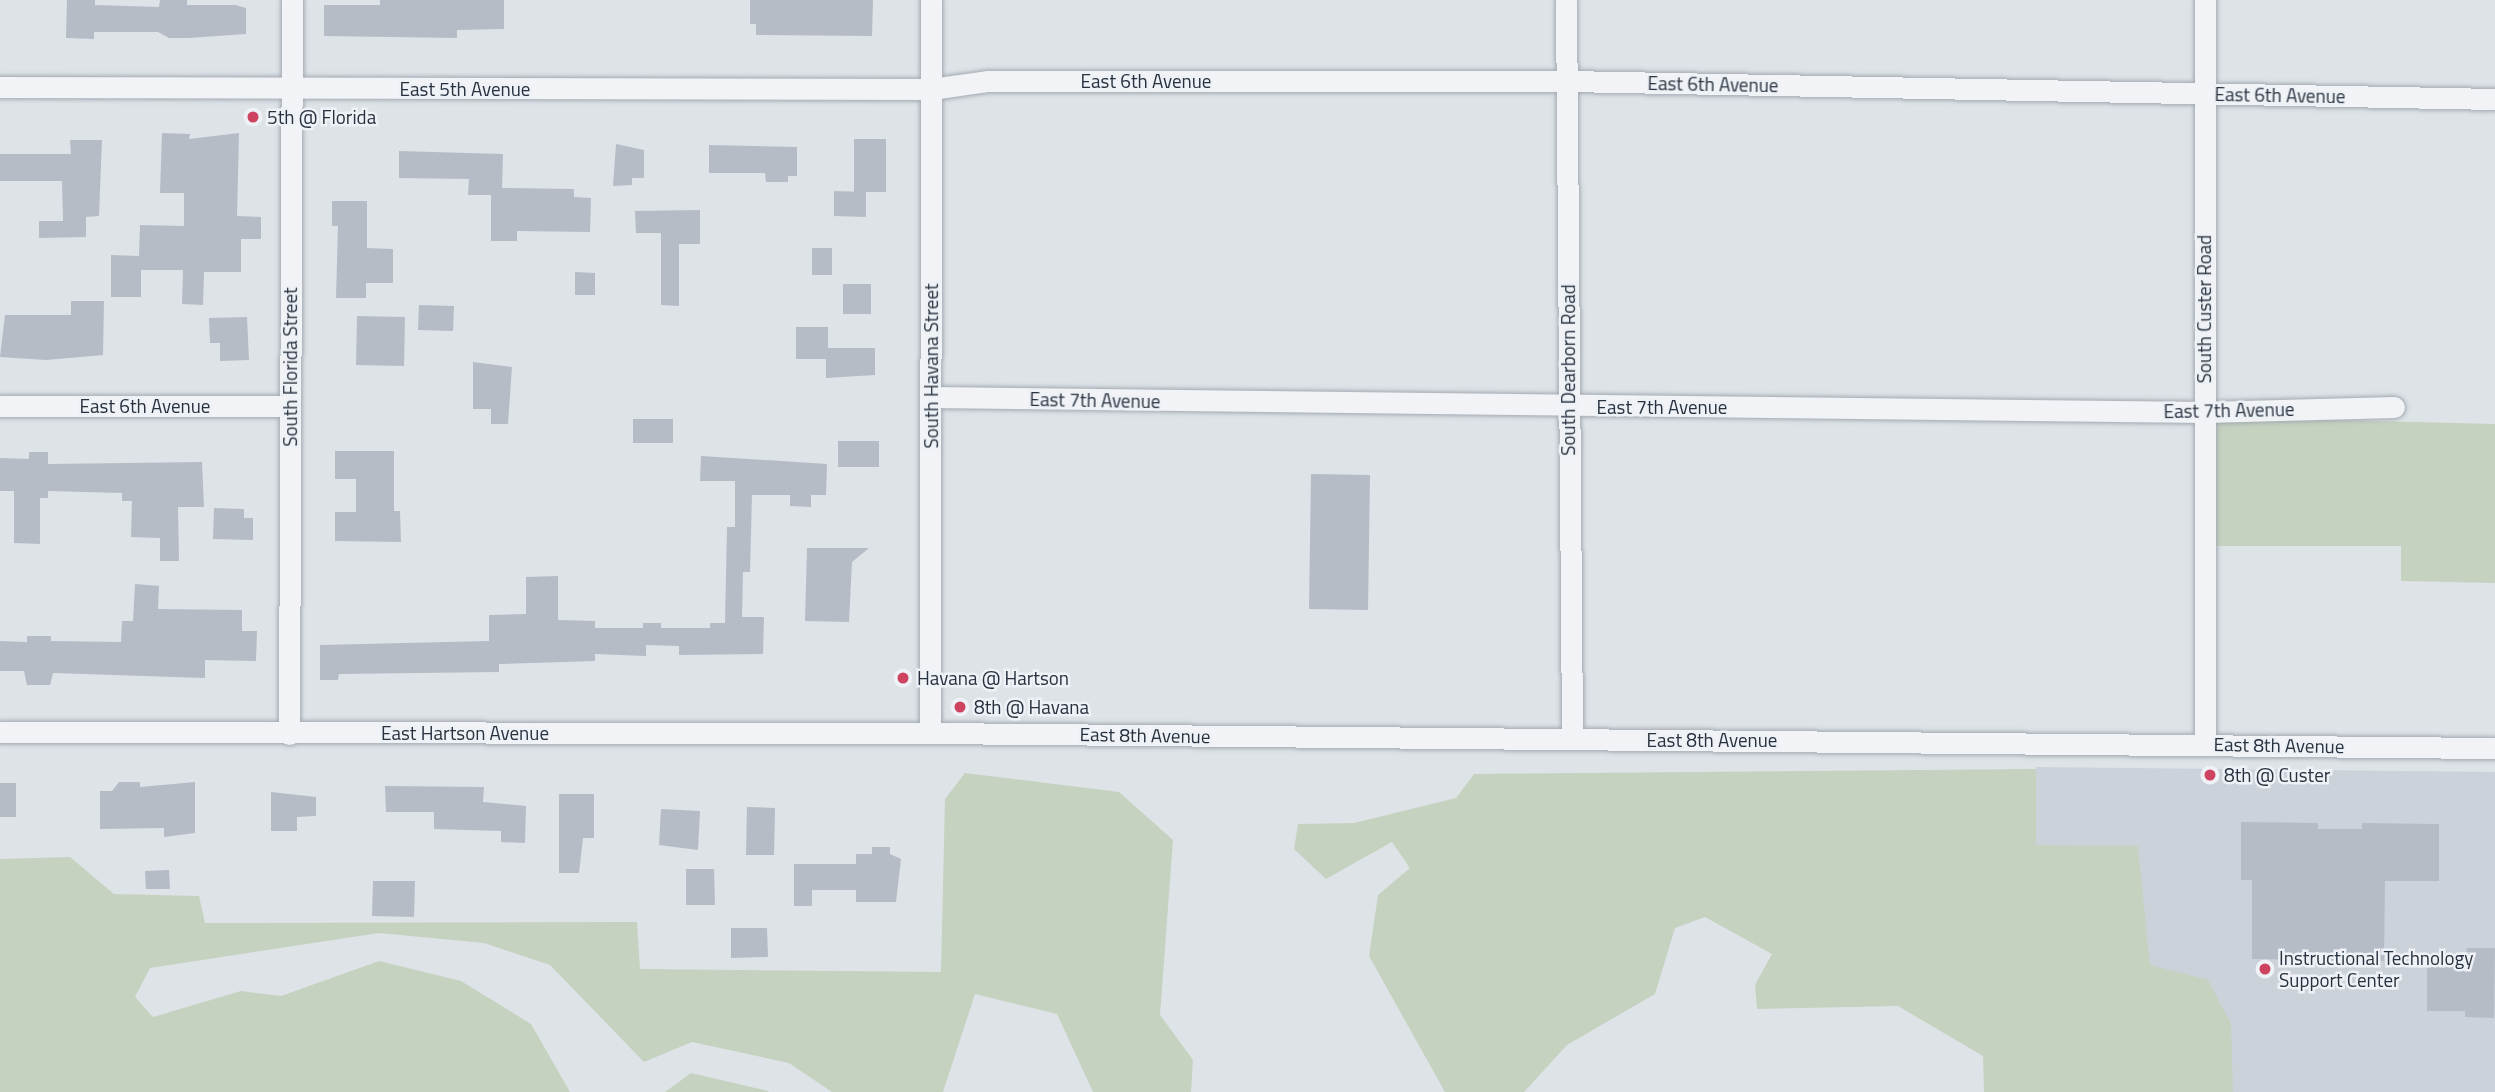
<!DOCTYPE html>
<style>
body{margin:0}
#map{position:relative;width:2495px;height:1092px;overflow:hidden;background:#dee3e8;font-family:"Titillium Web",sans-serif}
div>[style]{position:absolute}
[style*='--x']{left:calc(var(--x)*1px);top:calc(var(--y)*1px);width:calc(var(--w)*1px);rotate:calc(var(--a)*1deg)}
.built>*{inset:0;background:#ccd2da}
.green>*{inset:0;background:#c5d2bf}
.building>*{inset:0;background:#b6bcc5}
.roads{filter:drop-shadow(0 0 2px #a3aab2) drop-shadow(0 0 2px #a3aab2)}
.minor>*{height:21px;margin:-10.5px;padding:0 10.5px;transform-origin:10.5px;border-radius:10.5px;background:#f1f3f6}
.dots>*{width:19px;height:19px;translate:-50% -50%;box-sizing:border-box;border:4px solid #eef1f5;border-radius:50%}
span{translate:-50% -50%;white-space:nowrap;text-align:center;line-height:1.15;-webkit-text-stroke:5px #eef1f5;paint-order:stroke}
.street-label{font-size:19px;color:#27313f}
.poi-label{font-size:19px;color:#27313f}
.left{translate:0 -50%;text-align:left}
</style>
<div id="map">
<div class="built">
<div style="clip-path:polygon(2036px 767px,2495px 772px,2495px 1092px,2034px 1092px)"></div>
</div>
<div class="green">
<div style="clip-path:polygon(2214px 417px,2495px 424px,2495px 583px,2401px 581px,2401px 546px,2214px 546px)"></div>
<div style="clip-path:polygon(2036px 769px,2036px 845px,2138px 846px,2150px 965px,2208px 980px,2231px 1024px,2233px 1092px,1984px 1092px,1983px 1056px,1898px 1006px,1757px 1009px,1755px 985px,1772px 954px,1705px 917px,1675px 928px,1655px 994px,1567px 1045px,1524px 1092px,1445px 1092px,1369px 956px,1378px 895px,1410px 868px,1392px 842px,1326px 879px,1294px 849px,1298px 824px,1354px 823px,1456px 798px,1474px 774px)"></div>
<div style="clip-path:polygon(965px 773px,1119px 792px,1173px 840px,1160px 1015px,1193px 1060px,1191px 1092px,1093px 1092px,1057px 1014px,975px 994px,943px 1092px,832px 1092px,789px 1063px,692px 1042px,644px 1062px,550px 965px,484px 943px,379px 933px,150px 968px,135px 997px,153px 1017px,241px 991px,281px 996px,379px 961px,461px 981px,531px 1024px,570px 1092px,0 1092px,0 859px,70px 857px,114px 894px,199px 896px,205px 923px,637px 922px,640px 969px,941px 972px,945px 799px)"></div>
<div style="clip-path:polygon(691px 1073px,768px 1091px,769px 1092px,665px 1092px)"></div>
</div>
<div class="building">
<div style="clip-path:polygon(67px 0,95px 0,95px 5px,159px 7px,160px 0,187px 0,187px 5px,236px 5px,246px 8px,246px 34px,188px 38px,169px 38px,158px 32px,94px 32px,94px 39px,66px 38px)"></div>
<div style="clip-path:polygon(380px 0,504px 0,504px 29px,457px 30px,457px 38px,324px 36px,324px 5px,380px 5px)"></div>
<div style="clip-path:polygon(750px 0,873px 0,872px 36px,756px 35px,756px 24px,750px 24px)"></div>
<div style="clip-path:polygon(162px 133px,190px 134px,189px 139px,239px 133px,237px 216px,261px 217px,261px 239px,241px 239px,241px 272px,204px 272px,203px 305px,182px 304px,183px 270px,141px 270px,141px 297px,111px 297px,111px 255px,139px 256px,140px 225px,184px 226px,184px 193px,160px 193px)"></div>
<div style="clip-path:polygon(854px 139px,886px 139px,886px 192px,854px 192px)"></div>
<div style="clip-path:polygon(70px 140px,102px 140px,99px 216px,86px 217px,86px 237px,39px 238px,39px 221px,63px 221px,62px 181px,0 181px,0 154px,71px 154px)"></div>
<div style="clip-path:polygon(616px 144px,644px 150px,644px 178px,632px 178px,632px 185px,613px 186px)"></div>
<div style="clip-path:polygon(709px 145px,797px 147px,797px 176px,788px 176px,788px 182px,766px 182px,765px 173px,709px 173px)"></div>
<div style="clip-path:polygon(399px 151px,503px 154px,502px 188px,574px 189px,574px 197px,591px 198px,590px 232px,517px 231px,517px 241px,491px 241px,491px 195px,468px 195px,469px 179px,399px 178px)"></div>
<div style="clip-path:polygon(834px 191px,866px 192px,866px 217px,834px 216px)"></div>
<div style="clip-path:polygon(332px 201px,367px 201px,367px 248px,393px 249px,393px 283px,366px 283px,366px 298px,336px 298px,338px 226px,332px 226px)"></div>
<div style="clip-path:polygon(700px 210px,700px 244px,679px 244px,679px 306px,661px 305px,661px 233px,636px 233px,635px 211px)"></div>
<div style="clip-path:polygon(812px 248px,832px 248px,832px 275px,812px 275px)"></div>
<div style="clip-path:polygon(575px 272px,595px 273px,595px 295px,575px 295px)"></div>
<div style="clip-path:polygon(843px 284px,871px 284px,871px 314px,843px 314px)"></div>
<div style="clip-path:polygon(71px 301px,104px 301px,103px 355px,46px 360px,0 357px,5px 315px,71px 315px)"></div>
<div style="clip-path:polygon(419px 305px,454px 306px,453px 331px,418px 330px)"></div>
<div style="clip-path:polygon(357px 316px,405px 317px,404px 366px,356px 365px)"></div>
<div style="clip-path:polygon(247px 317px,249px 360px,220px 361px,220px 343px,210px 343px,209px 318px)"></div>
<div style="clip-path:polygon(796px 327px,828px 327px,828px 348px,875px 348px,875px 375px,826px 378px,826px 359px,796px 359px)"></div>
<div style="clip-path:polygon(473px 362px,512px 367px,508px 424px,491px 424px,491px 409px,473px 409px)"></div>
<div style="clip-path:polygon(633px 419px,673px 419px,673px 443px,633px 443px)"></div>
<div style="clip-path:polygon(838px 441px,879px 441px,879px 467px,838px 467px)"></div>
<div style="clip-path:polygon(335px 451px,394px 451px,394px 511px,400px 511px,401px 542px,335px 541px,335px 512px,356px 512px,356px 479px,335px 479px)"></div>
<div style="clip-path:polygon(29px 452px,48px 452px,48px 464px,202px 462px,204px 507px,178px 507px,179px 561px,160px 561px,160px 538px,131px 537px,132px 501px,122px 501px,122px 493px,48px 491px,48px 498px,40px 498px,40px 544px,14px 543px,14px 491px,0 491px,0 458px,29px 459px)"></div>
<div style="clip-path:polygon(701px 456px,827px 464px,826px 495px,811px 495px,811px 507px,790px 506px,790px 495px,752px 495px,750px 572px,743px 572px,742px 617px,764px 617px,763px 654px,679px 655px,679px 646px,646px 645px,646px 656px,595px 654px,595px 661px,499px 664px,499px 672px,339px 674px,338px 680px,320px 680px,320px 645px,489px 641px,489px 615px,526px 614px,526px 577px,558px 576px,558px 620px,595px 621px,595px 628px,643px 628px,643px 623px,661px 623px,661px 628px,710px 628px,710px 623px,725px 623px,727px 527px,735px 527px,735px 481px,700px 481px)"></div>
<div style="clip-path:polygon(1311px 474px,1370px 475px,1368px 610px,1309px 609px)"></div>
<div style="clip-path:polygon(214px 508px,244px 509px,244px 518px,253px 518px,253px 540px,213px 539px)"></div>
<div style="clip-path:polygon(807px 548px,869px 548px,852px 562px,849px 622px,805px 621px)"></div>
<div style="clip-path:polygon(135px 584px,159px 586px,158px 609px,242px 610px,242px 631px,257px 631px,256px 661px,205px 660px,205px 678px,53px 673px,50px 685px,27px 685px,24px 671px,0 671px,0 641px,27px 642px,27px 636px,51px 636px,51px 641px,121px 642px,122px 621px,133px 621px)"></div>
<div style="clip-path:polygon(119px 782px,140px 782px,140px 787px,195px 782px,195px 833px,164px 837px,164px 828px,100px 829px,100px 791px,112px 791px)"></div>
<div style="clip-path:polygon(0 783px,16px 783px,16px 817px,0 817px)"></div>
<div style="clip-path:polygon(385px 786px,484px 787px,483px 802px,526px 806px,525px 843px,501px 842px,501px 831px,434px 829px,434px 812px,386px 812px)"></div>
<div style="clip-path:polygon(271px 792px,316px 797px,316px 816px,297px 817px,297px 831px,271px 831px)"></div>
<div style="clip-path:polygon(559px 794px,594px 794px,594px 838px,583px 838px,579px 873px,559px 873px)"></div>
<div style="clip-path:polygon(747px 807px,775px 808px,774px 855px,746px 855px)"></div>
<div style="clip-path:polygon(661px 809px,700px 811px,698px 850px,659px 845px)"></div>
<div style="clip-path:polygon(2241px 822px,2318px 823px,2318px 829px,2362px 829px,2362px 823px,2439px 824px,2439px 881px,2385px 881px,2384px 961px,2252px 959px,2252px 880px,2241px 880px)"></div>
<div style="clip-path:polygon(872px 847px,890px 847px,890px 854px,901px 859px,896px 902px,856px 902px,856px 890px,812px 890px,812px 906px,794px 906px,794px 864px,856px 864px,856px 854px,872px 854px)"></div>
<div style="clip-path:polygon(686px 869px,714px 869px,715px 905px,686px 905px)"></div>
<div style="clip-path:polygon(169px 870px,170px 889px,146px 889px,145px 871px)"></div>
<div style="clip-path:polygon(373px 881px,415px 881px,414px 917px,372px 916px)"></div>
<div style="clip-path:polygon(731px 928px,767px 928px,768px 957px,731px 958px)"></div>
<div style="clip-path:polygon(2467px 948px,2495px 948px,2494px 1018px,2465px 1017px,2465px 1011px,2427px 1011px,2427px 954px,2466px 954px)"></div>
</div>
<div class="roads">
<div class="minor">
<div style="--x:1566;--y:0;--w:739;--a:89.53"></div>
<div style="--x:0;--y:87;--w:931;--a:0.12"></div>
<div style="--x:931;--y:89;--w:58;--a:-8"></div>
<div style="--x:988;--y:81;--w:579;--a:0"></div>
<div style="--x:1567;--y:81;--w:928;--a:1.11"></div>
<div style="--x:931;--y:397;--w:1273;--a:0.68"></div>
<div style="--x:2204;--y:412;--w:190;--a:-1.5"></div>
<div style="--x:0;--y:406;--w:290;--a:0"></div>
<div style="--x:0;--y:732;--w:930;--a:0.06"></div>
<div style="--x:930;--y:733;--w:1565;--a:0.55"></div>
<div style="--x:930;--y:733;--w:733;--a:-89.92"></div>
<div style="--x:289;--y:734;--w:734;--a:-89.77"></div>
<div style="--x:2205;--y:744;--w:744;--a:-90"></div>
</div>
</div>
<div class="dots">
<div style="left:253px;top:117px;background:#ce4360"></div>
<div style="left:903px;top:678px;background:#ce4360"></div>
<div style="left:960px;top:707px;background:#ce4360"></div>
<div style="left:2210px;top:775px;background:#ce4360"></div>
<div style="left:2265px;top:969px;background:#ce4360"></div>
</div>
<div class="street-label">
<span style="left:1146px;top:81px">East 6th Avenue</span>
<span style="left:1713px;top:84px;rotate:1deg">East 6th Avenue</span>
<span style="left:465px;top:89px">East 5th Avenue</span>
<span style="left:2280px;top:95px;rotate:1deg">East 6th Avenue</span>
<span style="left:2204px;top:309px;rotate:-90deg">South Custer Road</span>
<span style="left:931px;top:366px;rotate:-90deg">South Havana Street</span>
<span style="left:290px;top:367px;rotate:-90deg">South Florida Street</span>
<span style="left:1568px;top:370px;rotate:-90deg">South Dearborn Road</span>
<span style="left:1095px;top:400px;rotate:1deg">East 7th Avenue</span>
<span style="left:145px;top:406px">East 6th Avenue</span>
<span style="left:1662px;top:407px">East 7th Avenue</span>
<span style="left:2229px;top:410px;rotate:-1deg">East 7th Avenue</span>
<span style="left:465px;top:733px">East Hartson Avenue</span>
<span style="left:1145px;top:735px;rotate:1deg">East 8th Avenue</span>
<span style="left:1712px;top:740px">East 8th Avenue</span>
<span style="left:2279px;top:745px;rotate:1deg">East 8th Avenue</span>
</div>
<div class="poi-label">
<span class="left" style="left:267px;top:117px">5th @ Florida</span>
<span class="left" style="left:917px;top:678px">Havana @ Hartson</span>
<span class="left" style="left:974px;top:707px">8th @ Havana</span>
<span class="left" style="left:2224px;top:775px">8th @ Custer</span>
<span class="left" style="left:2279px;top:969px">Instructional Technology<br>Support Center</span>
</div>
</div>
